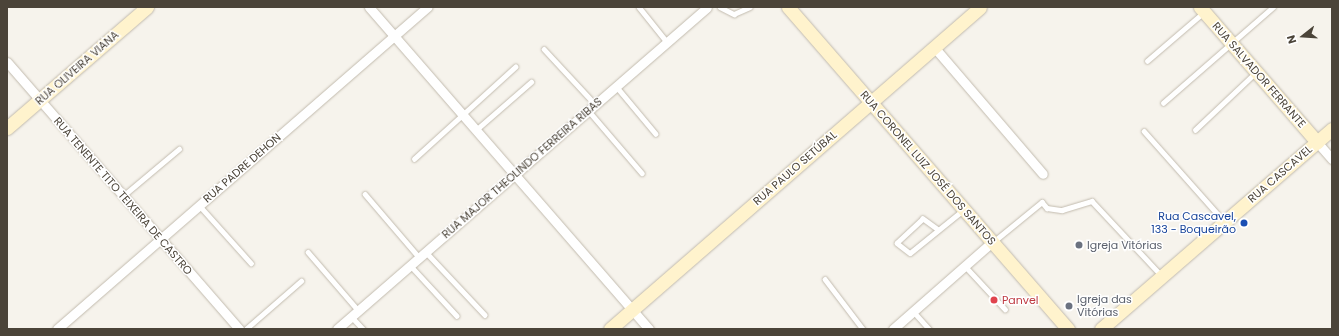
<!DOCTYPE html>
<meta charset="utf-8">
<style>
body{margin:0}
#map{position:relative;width:1339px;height:336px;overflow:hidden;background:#f6f3ec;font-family:Poppins,sans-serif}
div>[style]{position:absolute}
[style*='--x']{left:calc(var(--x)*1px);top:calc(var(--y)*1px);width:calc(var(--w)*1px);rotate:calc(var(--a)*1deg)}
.roads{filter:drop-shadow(0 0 1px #c2bbae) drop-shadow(0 0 1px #c2bbae)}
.lane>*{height:4.5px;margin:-2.25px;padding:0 2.25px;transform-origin:2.25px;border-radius:2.25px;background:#fff}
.street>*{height:9px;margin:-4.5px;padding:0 4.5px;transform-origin:4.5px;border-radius:4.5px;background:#fff}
.secondary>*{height:13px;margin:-6.5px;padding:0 6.5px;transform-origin:6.5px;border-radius:6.5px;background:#fff3cd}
.dots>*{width:11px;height:11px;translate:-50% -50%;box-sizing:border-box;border:2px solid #fff;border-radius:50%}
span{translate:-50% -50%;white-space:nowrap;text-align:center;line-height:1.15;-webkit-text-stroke:3px #fff;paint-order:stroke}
.street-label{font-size:11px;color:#4b4439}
.transit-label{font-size:11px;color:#164399}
.right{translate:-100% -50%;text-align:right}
.worship-label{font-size:11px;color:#5b616d}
.left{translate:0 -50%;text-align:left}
.health-label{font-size:11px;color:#be3a42}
.frame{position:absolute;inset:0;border:8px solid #4b4439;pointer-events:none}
.north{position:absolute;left:1283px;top:16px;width:40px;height:40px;-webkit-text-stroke:3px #fff;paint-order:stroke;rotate:253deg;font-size:11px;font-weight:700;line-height:16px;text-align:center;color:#4b4439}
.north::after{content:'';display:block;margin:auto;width:14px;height:18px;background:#4b4439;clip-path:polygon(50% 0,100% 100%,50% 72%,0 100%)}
</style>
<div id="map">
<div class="roads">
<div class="lane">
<div style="--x:639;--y:7;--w:45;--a:51.3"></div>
<div style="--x:720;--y:7;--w:16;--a:27"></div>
<div style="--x:734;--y:14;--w:17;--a:-24"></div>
<div style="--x:544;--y:49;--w:75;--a:47.2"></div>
<div style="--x:1147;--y:61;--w:74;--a:-40.6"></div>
<div style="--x:616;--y:86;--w:62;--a:50.2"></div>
<div style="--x:1163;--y:103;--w:146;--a:-41.1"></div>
<div style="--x:588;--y:110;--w:83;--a:49.4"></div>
<div style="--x:476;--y:130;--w:73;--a:-41.1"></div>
<div style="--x:1195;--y:130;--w:83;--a:-43.5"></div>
<div style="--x:1144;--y:131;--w:120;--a:48.4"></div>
<div style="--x:414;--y:159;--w:137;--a:-42.3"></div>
<div style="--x:365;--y:194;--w:83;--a:49.4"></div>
<div style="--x:123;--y:196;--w:73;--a:-40"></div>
<div style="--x:199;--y:205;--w:78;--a:48.1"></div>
<div style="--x:938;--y:230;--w:19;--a:-144"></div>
<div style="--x:923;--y:219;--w:35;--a:137"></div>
<div style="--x:897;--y:243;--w:16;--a:38"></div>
<div style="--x:910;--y:253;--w:67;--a:-38.9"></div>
<div style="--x:993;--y:242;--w:63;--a:-39.2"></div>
<div style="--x:1042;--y:202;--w:8;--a:50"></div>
<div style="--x:1047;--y:208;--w:15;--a:8"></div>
<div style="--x:1062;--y:210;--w:31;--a:-17"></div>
<div style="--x:1092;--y:201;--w:101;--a:47"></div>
<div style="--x:308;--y:252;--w:77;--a:49.2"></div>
<div style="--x:426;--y:252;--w:86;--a:46.9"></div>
<div style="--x:410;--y:265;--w:69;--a:47.3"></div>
<div style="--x:965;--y:266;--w:59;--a:47.1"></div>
<div style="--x:825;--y:279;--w:63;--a:52.8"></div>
<div style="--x:913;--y:311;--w:24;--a:48"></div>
<div style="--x:351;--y:316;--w:18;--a:47"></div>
<div style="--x:246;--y:329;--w:73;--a:-41.1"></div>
</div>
<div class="street">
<div style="--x:369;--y:7;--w:427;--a:49"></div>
<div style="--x:934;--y:47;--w:167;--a:49.4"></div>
<div style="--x:7;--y:62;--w:354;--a:49"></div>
<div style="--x:1317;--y:142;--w:23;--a:49"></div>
<div style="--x:57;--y:329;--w:491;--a:-41"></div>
<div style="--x:337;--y:329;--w:490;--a:-41"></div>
<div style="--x:893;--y:329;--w:132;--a:-41.3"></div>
</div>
<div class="secondary">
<div style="--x:788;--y:7;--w:427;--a:49"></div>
<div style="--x:1200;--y:7;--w:179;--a:49.1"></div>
<div style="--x:7;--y:128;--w:185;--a:-40.8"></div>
<div style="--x:610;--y:329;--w:490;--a:-41"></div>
<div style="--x:1101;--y:329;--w:306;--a:-40.9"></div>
</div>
</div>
<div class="dots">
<div style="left:1244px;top:223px;background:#1a4fb4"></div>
<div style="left:1079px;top:245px;background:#6b7280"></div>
<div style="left:994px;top:300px;background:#e0444e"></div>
<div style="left:1069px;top:306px;background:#6b7280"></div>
</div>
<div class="street-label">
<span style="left:77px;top:68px;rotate:-41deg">RUA OLIVEIRA VIANA</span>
<span style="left:1259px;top:75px;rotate:49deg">RUA SALVADOR FERRANTE</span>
<span style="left:242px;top:168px;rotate:-41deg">RUA PADRE DEHON</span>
<span style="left:522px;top:168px;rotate:-41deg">RUA MAJOR THEOLINDO FERREIRA RIBAS</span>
<span style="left:795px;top:168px;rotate:-41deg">RUA PAULO SETÚBAL</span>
<span style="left:928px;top:168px;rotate:49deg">RUA CORONEL LUIZ JOSÉ DOS SANTOS</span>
<span style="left:1280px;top:174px;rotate:-41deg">RUA CASCAVEL</span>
<span style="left:123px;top:196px;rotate:49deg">RUA TENENTE TITO TEIXEIRA DE CASTRO</span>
</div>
<div class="transit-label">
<span class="right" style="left:1236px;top:223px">Rua Cascavel,<br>133 - Boqueirão</span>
</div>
<div class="worship-label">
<span class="left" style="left:1087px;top:245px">Igreja Vitórias</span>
<span class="left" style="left:1077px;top:306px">Igreja das<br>Vitórias</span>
</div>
<div class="health-label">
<span class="left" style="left:1002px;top:300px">Panvel</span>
</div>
<div class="frame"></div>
<div class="north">N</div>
</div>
